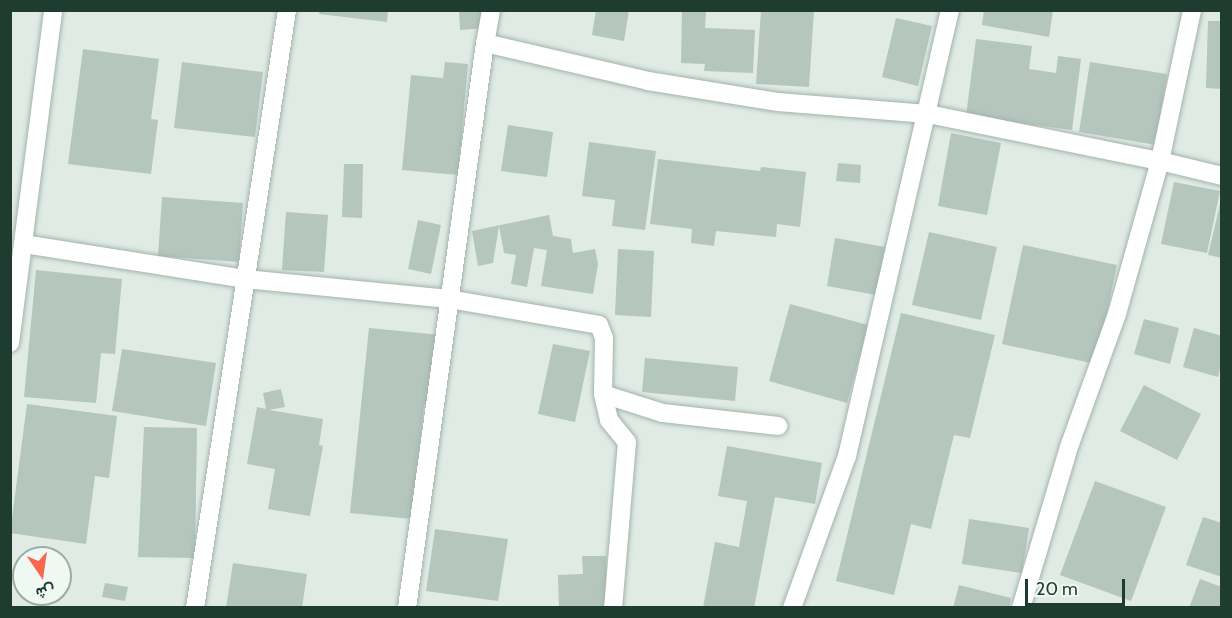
<!DOCTYPE html>
<meta charset="utf-8">
<style>
body{margin:0}
#map{position:relative;width:1232px;height:618px;overflow:hidden;background:#dfebe4;font-family:Cabin,Vazirmatn,sans-serif}
div>[style]{position:absolute}
[style*='--x']{left:calc(var(--x)*1px);top:calc(var(--y)*1px);width:calc(var(--w)*1px);rotate:calc(var(--a)*1deg)}
.building>*{inset:0;background:#b4c6bd}
.roads{filter:drop-shadow(0 0 2px #a2b3ab) drop-shadow(0 0 2px #a2b3ab)}
.minor>*{height:18px;margin:-9px;padding:0 9px;transform-origin:9px;border-radius:9px;background:#fff}
span{translate:-50% -50%;white-space:nowrap;text-align:center;line-height:1.15;-webkit-text-stroke:5px #eff8f3;paint-order:stroke}
.frame{position:absolute;inset:0;border:12px solid #1f3c31;pointer-events:none}
.north{position:absolute;left:12px;top:546px;width:60px;height:60px;box-sizing:border-box;background:#eff8f3;border:2px solid #9cada5;border-radius:50%;rotate:167deg;font-size:16px;font-weight:700;line-height:24px;text-align:center;color:#1f3c31}
.north::after{content:'';display:block;margin:auto;width:21px;height:27px;background:#f9674f;clip-path:polygon(50% 0,100% 100%,50% 72%,0 100%)}
.scale{position:absolute;left:1025px;top:579px;width:100px;height:27px;box-sizing:border-box;border:3px solid #1f3c31;border-top:0;padding-left:8px;font-size:18px;line-height:21px;white-space:nowrap;color:#1f3c31;-webkit-text-stroke:4px #eff8f3;paint-order:stroke}
</style>
<div id="map">
<div class="building">
<div style="clip-path:polygon(320px 10px,388px 10px,387px 22px,319px 14px)"></div>
<div style="clip-path:polygon(459px 10px,485px 10px,486px 28px,460px 30px)"></div>
<div style="clip-path:polygon(596px 10px,629px 10px,624px 41px,592px 35px)"></div>
<div style="clip-path:polygon(682px 10px,706px 10px,705px 28px,755px 30px,753px 73px,704px 71px,705px 64px,681px 63px)"></div>
<div style="clip-path:polygon(761px 10px,814px 10px,809px 87px,756px 84px)"></div>
<div style="clip-path:polygon(984px 10px,1053px 10px,1049px 37px,982px 25px)"></div>
<div style="clip-path:polygon(896px 18px,932px 26px,918px 86px,882px 77px)"></div>
<div style="clip-path:polygon(1208px 21px,1222px 21px,1222px 89px,1206px 88px)"></div>
<div style="clip-path:polygon(976px 39px,1032px 46px,1029px 69px,1056px 73px,1058px 56px,1081px 59px,1072px 130px,966px 116px)"></div>
<div style="clip-path:polygon(83px 49px,159px 59px,151px 119px,158px 120px,151px 174px,68px 164px)"></div>
<div style="clip-path:polygon(182px 62px,263px 72px,255px 137px,174px 128px)"></div>
<div style="clip-path:polygon(445px 62px,468px 64px,458px 175px,402px 170px,411px 75px,443px 78px)"></div>
<div style="clip-path:polygon(1090px 62px,1167px 74px,1156px 145px,1079px 132px)"></div>
<div style="clip-path:polygon(508px 125px,553px 132px,547px 177px,501px 171px)"></div>
<div style="clip-path:polygon(951px 133px,1001px 143px,987px 215px,938px 206px)"></div>
<div style="clip-path:polygon(589px 142px,656px 151px,645px 230px,612px 226px,615px 200px,582px 196px)"></div>
<div style="clip-path:polygon(658px 159px,760px 171px,761px 167px,806px 172px,800px 227px,777px 224px,776px 237px,716px 231px,714px 246px,691px 243px,692px 229px,650px 224px)"></div>
<div style="clip-path:polygon(838px 163px,861px 165px,860px 183px,836px 181px)"></div>
<div style="clip-path:polygon(344px 164px,363px 164px,362px 218px,342px 217px)"></div>
<div style="clip-path:polygon(1174px 182px,1220px 191px,1207px 253px,1161px 244px)"></div>
<div style="clip-path:polygon(162px 197px,243px 203px,239px 262px,158px 256px)"></div>
<div style="clip-path:polygon(1221px 200px,1222px 200px,1222px 258px,1208px 255px)"></div>
<div style="clip-path:polygon(286px 212px,328px 215px,324px 272px,282px 270px)"></div>
<div style="clip-path:polygon(549px 215px,553px 236px,571px 239px,573px 253px,595px 249px,598px 264px,593px 294px,541px 286px,547px 250px,534px 248px,527px 287px,511px 284px,516px 255px,504px 253px,499px 226px,493px 263px,478px 266px,472px 231px)"></div>
<div style="clip-path:polygon(418px 220px,441px 225px,431px 274px,408px 269px)"></div>
<div style="clip-path:polygon(929px 232px,997px 247px,981px 320px,912px 305px)"></div>
<div style="clip-path:polygon(835px 238px,885px 247px,876px 295px,827px 286px)"></div>
<div style="clip-path:polygon(1023px 245px,1117px 265px,1096px 364px,1002px 344px)"></div>
<div style="clip-path:polygon(618px 249px,654px 251px,651px 317px,615px 315px)"></div>
<div style="clip-path:polygon(36px 270px,122px 279px,115px 354px,101px 353px,96px 403px,24px 397px)"></div>
<div style="clip-path:polygon(790px 304px,868px 325px,847px 403px,769px 381px)"></div>
<div style="clip-path:polygon(901px 313px,995px 335px,970px 438px,954px 435px,931px 529px,911px 524px,894px 595px,836px 581px)"></div>
<div style="clip-path:polygon(1144px 319px,1179px 328px,1170px 364px,1134px 354px)"></div>
<div style="clip-path:polygon(369px 328px,441px 335px,434px 405px,424px 404px,412px 519px,350px 513px)"></div>
<div style="clip-path:polygon(1194px 328px,1222px 336px,1222px 362px,1218px 377px,1183px 367px)"></div>
<div style="clip-path:polygon(553px 344px,590px 351px,575px 422px,538px 414px)"></div>
<div style="clip-path:polygon(122px 349px,216px 363px,206px 426px,112px 411px)"></div>
<div style="clip-path:polygon(645px 358px,738px 367px,735px 401px,642px 392px)"></div>
<div style="clip-path:polygon(1144px 385px,1201px 414px,1177px 460px,1120px 431px)"></div>
<div style="clip-path:polygon(281px 389px,285px 407px,269px 410px,323px 419px,319px 445px,323px 446px,310px 516px,268px 509px,275px 469px,247px 464px,257px 407px,266px 409px,263px 393px)"></div>
<div style="clip-path:polygon(27px 404px,117px 416px,109px 478px,95px 476px,86px 544px,10px 533px)"></div>
<div style="clip-path:polygon(144px 427px,197px 428px,195px 558px,138px 557px)"></div>
<div style="clip-path:polygon(727px 446px,822px 463px,815px 504px,775px 497px,754px 608px,703px 608px,715px 542px,739px 547px,747px 501px,718px 496px)"></div>
<div style="clip-path:polygon(1095px 481px,1166px 507px,1131px 601px,1060px 575px)"></div>
<div style="clip-path:polygon(1203px 517px,1222px 523px,1222px 577px,1186px 565px)"></div>
<div style="clip-path:polygon(969px 519px,1029px 528px,1022px 573px,962px 564px)"></div>
<div style="clip-path:polygon(435px 529px,508px 539px,498px 601px,426px 591px)"></div>
<div style="clip-path:polygon(582px 556px,606px 556px,607px 608px,559px 608px,558px 575px,583px 574px)"></div>
<div style="clip-path:polygon(233px 563px,307px 574px,302px 608px,226px 608px)"></div>
<div style="clip-path:polygon(1200px 579px,1222px 587px,1222px 608px,1189px 608px)"></div>
<div style="clip-path:polygon(105px 583px,128px 587px,125px 601px,102px 597px)"></div>
<div style="clip-path:polygon(959px 585px,1011px 598px,1009px 608px,953px 608px)"></div>
</div>
<div class="roads">
<div class="minor">
<div style="--x:491;--y:10;--w:34;--a:100"></div>
<div style="--x:485;--y:43;--w:167;--a:13.1"></div>
<div style="--x:648;--y:81;--w:132;--a:9.2"></div>
<div style="--x:778;--y:102;--w:150;--a:4.6"></div>
<div style="--x:928;--y:114;--w:237;--a:11.5"></div>
<div style="--x:1160;--y:161;--w:64;--a:13.6"></div>
<div style="--x:24;--y:244;--w:224;--a:9"></div>
<div style="--x:245;--y:279;--w:205;--a:5.6"></div>
<div style="--x:449;--y:299;--w:152;--a:9.8"></div>
<div style="--x:599;--y:325;--w:14;--a:69"></div>
<div style="--x:604;--y:338;--w:56;--a:91"></div>
<div style="--x:603;--y:394;--w:27;--a:77"></div>
<div style="--x:609;--y:420;--w:28;--a:51"></div>
<div style="--x:627;--y:442;--w:167;--a:94.8"></div>
<div style="--x:10;--y:343;--w:336;--a:-82.6"></div>
<div style="--x:603;--y:394;--w:63;--a:17.6"></div>
<div style="--x:663;--y:413;--w:116;--a:6.4"></div>
<div style="--x:195;--y:608;--w:605;--a:-81.25"></div>
<div style="--x:407;--y:608;--w:570;--a:-82.14"></div>
<div style="--x:792;--y:608;--w:162;--a:-70.1"></div>
<div style="--x:847;--y:456;--w:458;--a:-77"></div>
<div style="--x:1021;--y:608;--w:171;--a:-73.4"></div>
<div style="--x:1070;--y:444;--w:138;--a:-70.1"></div>
<div style="--x:1117;--y:314;--w:159;--a:-74.3"></div>
<div style="--x:1160;--y:161;--w:154;--a:-78"></div>
</div>
</div>
<div class="frame"></div>
<div class="north">ش</div>
<div class="scale">20 m</div>
</div>
